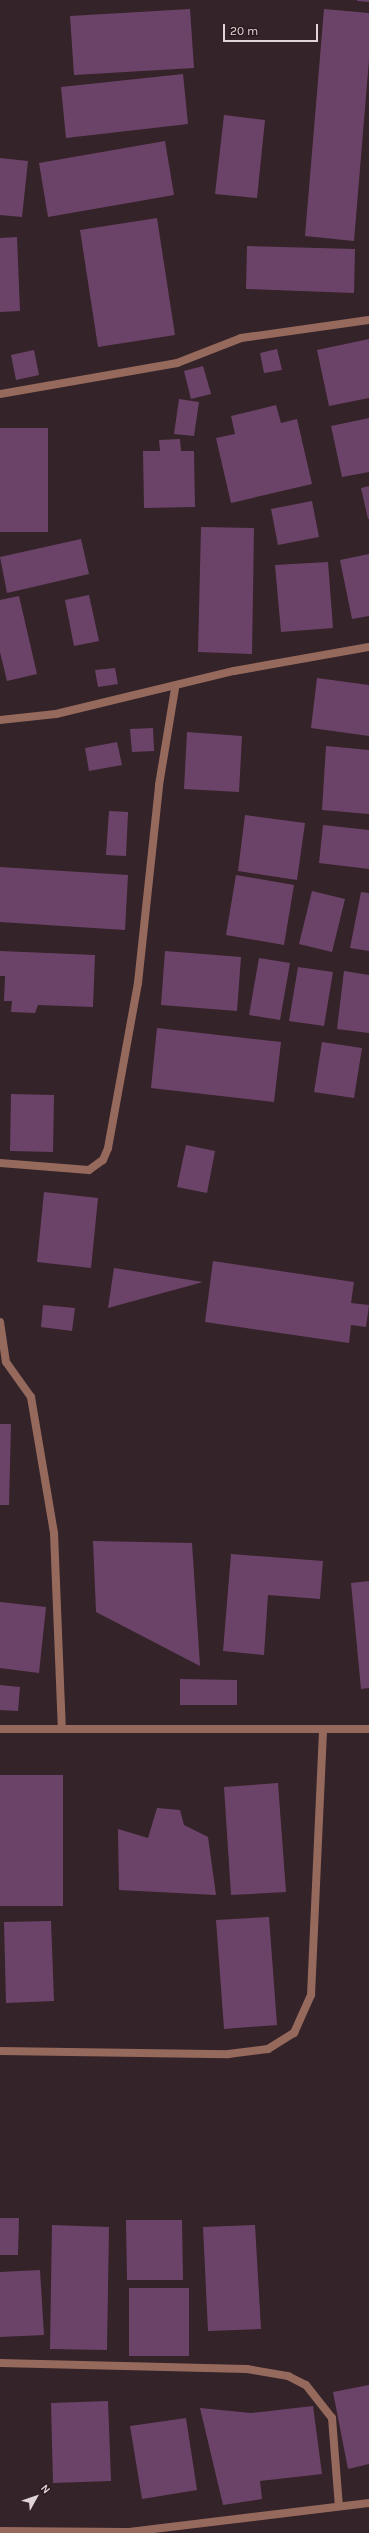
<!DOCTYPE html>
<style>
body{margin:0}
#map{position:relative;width:369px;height:2533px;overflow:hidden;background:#342328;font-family:Karla,sans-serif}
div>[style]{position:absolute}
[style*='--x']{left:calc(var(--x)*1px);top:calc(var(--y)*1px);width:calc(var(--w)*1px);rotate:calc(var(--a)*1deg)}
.building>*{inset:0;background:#6c4368}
.minor>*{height:8px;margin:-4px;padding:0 4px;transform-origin:4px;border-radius:4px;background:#96695d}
span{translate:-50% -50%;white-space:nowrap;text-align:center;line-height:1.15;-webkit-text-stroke:3px #2a1a1e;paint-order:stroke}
.north{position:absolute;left:16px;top:2477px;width:40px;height:40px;-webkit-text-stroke:3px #2a1a1e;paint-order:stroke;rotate:50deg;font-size:11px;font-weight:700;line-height:16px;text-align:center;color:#e0d4d7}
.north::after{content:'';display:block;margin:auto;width:14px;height:18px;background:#e0d4d7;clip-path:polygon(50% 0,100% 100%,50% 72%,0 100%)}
.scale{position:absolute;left:223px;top:24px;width:95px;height:18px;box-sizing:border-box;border:2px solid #e0d4d7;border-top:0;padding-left:5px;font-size:12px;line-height:14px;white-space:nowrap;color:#e0d4d7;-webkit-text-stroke:3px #2a1a1e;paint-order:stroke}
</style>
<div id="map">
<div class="building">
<div style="clip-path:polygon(357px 0,369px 0,369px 2px,357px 1px)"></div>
<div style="clip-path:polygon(190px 9px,194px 68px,74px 75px,70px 16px)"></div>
<div style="clip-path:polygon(324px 9px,369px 13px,369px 60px,354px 241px,305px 236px)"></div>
<div style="clip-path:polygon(183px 74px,188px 124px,66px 138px,61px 87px)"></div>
<div style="clip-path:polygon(224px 115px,265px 120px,257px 198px,215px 194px)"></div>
<div style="clip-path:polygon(165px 141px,174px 195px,48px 217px,39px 163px)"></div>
<div style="clip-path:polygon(0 158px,28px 161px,22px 217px,0 215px)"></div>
<div style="clip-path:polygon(157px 218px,175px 335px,98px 347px,80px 230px)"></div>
<div style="clip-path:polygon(17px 237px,20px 311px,0 312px,0 238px)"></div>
<div style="clip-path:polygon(247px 246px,355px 249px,354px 293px,246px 289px)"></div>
<div style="clip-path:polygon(369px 339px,369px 398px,329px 406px,317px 350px)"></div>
<div style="clip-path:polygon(277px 349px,282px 370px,264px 373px,260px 353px)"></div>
<div style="clip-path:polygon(34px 350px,39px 375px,16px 380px,11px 355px)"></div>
<div style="clip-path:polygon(203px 366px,211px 394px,191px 399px,184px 371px)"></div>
<div style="clip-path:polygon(179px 399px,199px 402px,194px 436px,174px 434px)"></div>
<div style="clip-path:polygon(276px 405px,281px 423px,297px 419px,312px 484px,231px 503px,216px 438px,235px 434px,231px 416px)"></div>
<div style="clip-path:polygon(369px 418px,369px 472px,342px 477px,331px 426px)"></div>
<div style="clip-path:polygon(0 428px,48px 428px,48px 532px,0 532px)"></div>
<div style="clip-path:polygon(180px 439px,181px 451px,194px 451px,195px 507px,144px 508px,143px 451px,160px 451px,159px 440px)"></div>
<div style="clip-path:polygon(369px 486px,369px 519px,368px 519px,361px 488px)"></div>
<div style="clip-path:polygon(312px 501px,319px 537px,278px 545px,271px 509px)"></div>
<div style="clip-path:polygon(201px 527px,254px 528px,252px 654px,198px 652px)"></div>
<div style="clip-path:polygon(81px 539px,89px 574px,7px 593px,0 557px)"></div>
<div style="clip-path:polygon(369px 554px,369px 616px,352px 619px,340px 560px)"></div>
<div style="clip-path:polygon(328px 562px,333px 628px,281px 632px,275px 565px)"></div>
<div style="clip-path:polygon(89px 595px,99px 641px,74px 646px,65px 600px)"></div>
<div style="clip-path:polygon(19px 596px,37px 674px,7px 681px,0 652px,0 600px)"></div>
<div style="clip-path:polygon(115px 668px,118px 684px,98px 687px,95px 670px)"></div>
<div style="clip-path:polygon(317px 678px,369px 685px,369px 736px,311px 728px)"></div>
<div style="clip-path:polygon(153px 728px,154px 751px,132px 752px,130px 729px)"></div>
<div style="clip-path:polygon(187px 732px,242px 736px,239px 792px,184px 789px)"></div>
<div style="clip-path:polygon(117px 742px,122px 765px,89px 771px,85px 748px)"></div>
<div style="clip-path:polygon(326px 746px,369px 750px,369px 814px,322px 810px)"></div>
<div style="clip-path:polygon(109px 811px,128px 812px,126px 856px,106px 855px)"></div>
<div style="clip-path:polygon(245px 815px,305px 823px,297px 880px,238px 871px)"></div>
<div style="clip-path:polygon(323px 825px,369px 830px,369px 869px,319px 863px)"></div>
<div style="clip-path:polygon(0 867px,128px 875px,125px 930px,0 922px)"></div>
<div style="clip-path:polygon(236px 875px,294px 885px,284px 945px,226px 935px)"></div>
<div style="clip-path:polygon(312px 891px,345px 899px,332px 952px,299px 944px)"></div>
<div style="clip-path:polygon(361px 892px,369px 893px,369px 951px,350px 948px)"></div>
<div style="clip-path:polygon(0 951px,95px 955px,93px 1007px,38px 1005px,35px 1013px,11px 1012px,12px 1001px,4px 1001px,5px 976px,0 976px)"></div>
<div style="clip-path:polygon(165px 951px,241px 957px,237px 1011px,161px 1005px)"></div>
<div style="clip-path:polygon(259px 958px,290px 963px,280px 1020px,249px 1015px)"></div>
<div style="clip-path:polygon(298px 967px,333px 972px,324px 1026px,289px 1021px)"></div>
<div style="clip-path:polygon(344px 971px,369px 975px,369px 1033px,337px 1029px)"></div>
<div style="clip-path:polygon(157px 1028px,281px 1042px,274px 1102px,151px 1088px)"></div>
<div style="clip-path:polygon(322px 1042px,362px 1048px,354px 1098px,314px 1092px)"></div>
<div style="clip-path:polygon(11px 1094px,54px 1095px,53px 1152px,10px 1151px)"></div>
<div style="clip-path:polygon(186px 1145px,215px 1151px,207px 1193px,177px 1187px)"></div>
<div style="clip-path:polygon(44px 1192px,98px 1198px,91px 1268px,37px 1262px)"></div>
<div style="clip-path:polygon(213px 1261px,354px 1282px,351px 1303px,369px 1305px,366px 1327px,351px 1325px,349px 1343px,205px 1322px)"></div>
<div style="clip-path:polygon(114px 1268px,203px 1282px,108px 1308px)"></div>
<div style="clip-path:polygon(43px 1305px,75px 1308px,72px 1331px,41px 1327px)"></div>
<div style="clip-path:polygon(0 1424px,11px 1424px,9px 1505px,0 1505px)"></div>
<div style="clip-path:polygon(93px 1541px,192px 1543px,200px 1666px,96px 1612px)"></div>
<div style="clip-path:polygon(231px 1554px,323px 1561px,320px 1599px,268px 1595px,264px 1655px,223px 1651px)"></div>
<div style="clip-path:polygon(369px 1581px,369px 1688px,361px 1689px,351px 1583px)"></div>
<div style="clip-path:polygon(0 1602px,46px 1607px,39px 1673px,0 1668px)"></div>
<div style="clip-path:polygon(180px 1679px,237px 1680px,237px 1705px,180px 1705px)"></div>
<div style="clip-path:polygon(0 1685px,20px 1687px,18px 1711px,0 1710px)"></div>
<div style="clip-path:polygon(0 1775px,63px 1775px,63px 1906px,0 1906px)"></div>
<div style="clip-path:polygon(278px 1783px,286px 1892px,231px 1895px,224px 1787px)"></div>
<div style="clip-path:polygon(157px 1808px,180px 1810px,184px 1825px,208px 1837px,216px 1895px,119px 1890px,118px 1829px,148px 1838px)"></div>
<div style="clip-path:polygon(269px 1917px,277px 2025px,224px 2029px,216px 1920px)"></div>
<div style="clip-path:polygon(51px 1921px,54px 2001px,6px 2003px,4px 1922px)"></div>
<div style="clip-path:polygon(0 2218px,19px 2218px,18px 2255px,0 2255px)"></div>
<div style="clip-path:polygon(126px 2220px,182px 2220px,183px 2280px,127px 2280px)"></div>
<div style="clip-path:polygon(52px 2225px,109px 2227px,107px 2350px,50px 2349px)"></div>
<div style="clip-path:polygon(255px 2225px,261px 2329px,208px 2331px,203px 2227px)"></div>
<div style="clip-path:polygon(40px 2270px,44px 2335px,0 2337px,0 2272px)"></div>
<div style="clip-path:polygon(129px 2288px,189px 2288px,189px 2356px,129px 2356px)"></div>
<div style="clip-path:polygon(369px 2385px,369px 2464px,348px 2469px,333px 2392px)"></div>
<div style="clip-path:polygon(108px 2401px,111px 2481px,53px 2483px,51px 2403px)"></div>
<div style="clip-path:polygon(313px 2406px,322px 2474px,260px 2481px,262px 2499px,223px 2505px,200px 2408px,251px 2413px)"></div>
<div style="clip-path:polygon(186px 2418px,197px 2490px,142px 2499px,130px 2426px)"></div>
</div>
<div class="minor">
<div style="--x:0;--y:394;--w:180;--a:-9.9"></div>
<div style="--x:177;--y:363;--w:69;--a:-21.3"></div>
<div style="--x:241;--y:338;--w:129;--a:-8"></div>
<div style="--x:0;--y:720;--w:56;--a:-6.1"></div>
<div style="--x:56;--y:714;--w:183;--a:-13.6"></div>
<div style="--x:234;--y:671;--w:137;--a:-10.1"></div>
<div style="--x:0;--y:1163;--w:89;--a:4.5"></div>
<div style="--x:89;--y:1170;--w:17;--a:-36"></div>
<div style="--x:103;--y:1160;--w:13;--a:-67"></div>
<div style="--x:108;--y:1148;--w:168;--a:-79.7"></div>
<div style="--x:138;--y:983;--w:199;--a:-83.9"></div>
<div style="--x:159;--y:785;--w:98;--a:-80.6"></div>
<div style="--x:0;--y:1322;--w:40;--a:81.5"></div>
<div style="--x:6;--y:1362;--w:43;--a:54.5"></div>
<div style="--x:31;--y:1397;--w:138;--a:80.4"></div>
<div style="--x:54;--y:1533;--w:196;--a:87.7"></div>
<div style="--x:0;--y:1729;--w:369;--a:0"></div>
<div style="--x:0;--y:2051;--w:228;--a:0.8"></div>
<div style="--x:228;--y:2054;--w:40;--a:-7.1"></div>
<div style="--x:268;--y:2049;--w:31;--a:-32"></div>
<div style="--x:294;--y:2033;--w:42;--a:-65.9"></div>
<div style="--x:311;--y:1995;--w:266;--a:-87.4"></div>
<div style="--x:0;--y:2363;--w:247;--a:1.4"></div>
<div style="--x:247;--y:2369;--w:42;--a:9.7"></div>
<div style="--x:288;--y:2376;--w:20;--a:27"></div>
<div style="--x:306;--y:2385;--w:42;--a:51.8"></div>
<div style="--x:332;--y:2418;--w:88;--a:85.5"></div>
<div style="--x:0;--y:2531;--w:129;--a:0.4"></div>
<div style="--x:129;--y:2532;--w:242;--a:-6.9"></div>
</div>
<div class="north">N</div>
<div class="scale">20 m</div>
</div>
